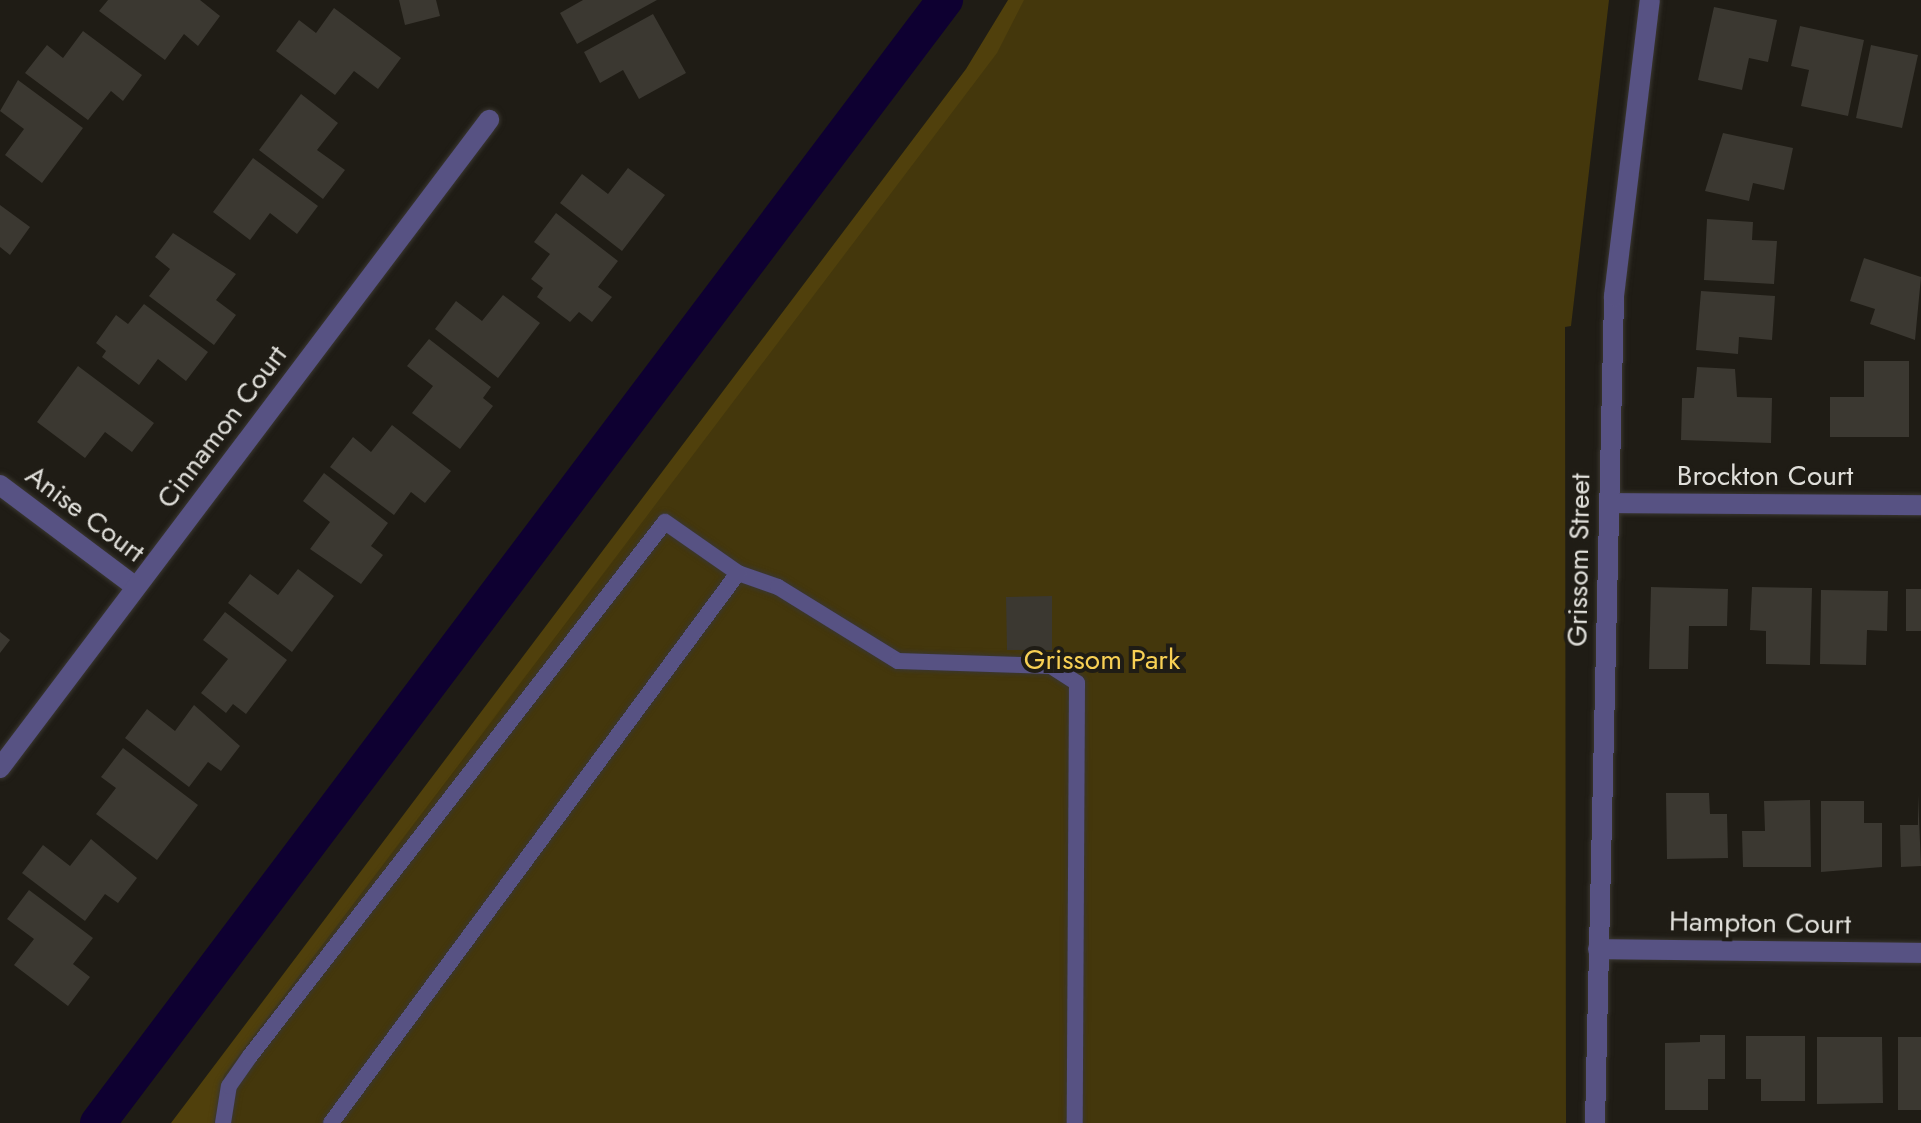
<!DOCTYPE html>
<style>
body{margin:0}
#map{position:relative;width:1921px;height:1123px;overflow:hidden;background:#1f1c15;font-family:Jost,sans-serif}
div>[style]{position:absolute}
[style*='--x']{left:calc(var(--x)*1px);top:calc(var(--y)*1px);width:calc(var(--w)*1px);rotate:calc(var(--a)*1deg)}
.green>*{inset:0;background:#44370c}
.forest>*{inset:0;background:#50400c}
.canal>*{height:36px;margin:-18px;padding:0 18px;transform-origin:18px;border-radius:18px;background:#0e0031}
.building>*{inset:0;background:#3b3831}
.roads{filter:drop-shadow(0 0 2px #3a3731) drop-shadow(0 0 2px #3a3731)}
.lane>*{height:16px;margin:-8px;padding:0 8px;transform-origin:8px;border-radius:8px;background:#575283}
.street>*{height:20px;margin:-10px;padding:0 10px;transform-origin:10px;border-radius:10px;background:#575283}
span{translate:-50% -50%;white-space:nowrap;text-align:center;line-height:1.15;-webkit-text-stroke:8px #1f1c15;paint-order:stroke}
.street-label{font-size:28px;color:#e0dfda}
.park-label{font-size:28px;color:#f8d054}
</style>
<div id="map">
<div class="green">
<div style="clip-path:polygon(1020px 0,1609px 0,1571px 326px,1565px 327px,1566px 1123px,177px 1123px)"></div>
</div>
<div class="forest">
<div style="clip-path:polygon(1008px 0,1024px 0,997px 53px,224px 1075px,214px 1123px,171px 1123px,966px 69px)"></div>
</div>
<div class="canal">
<div style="--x:98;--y:1123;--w:1407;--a:-52.98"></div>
</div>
<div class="building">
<div style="clip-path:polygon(108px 0,200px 0,220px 16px,198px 46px,184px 34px,165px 60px,99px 11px)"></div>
<div style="clip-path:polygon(399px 0,436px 0,440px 16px,405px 25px)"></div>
<div style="clip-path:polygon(583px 0,657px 0,577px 44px,560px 13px)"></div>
<div style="clip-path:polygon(1714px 7px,1777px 20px,1768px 62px,1749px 58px,1742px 90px,1698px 80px)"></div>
<div style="clip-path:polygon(334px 8px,401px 58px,378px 89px,354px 71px,335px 95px,276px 51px,299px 20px,316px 33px)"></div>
<div style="clip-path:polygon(653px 14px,686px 73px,639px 99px,623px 70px,600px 83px,584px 52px)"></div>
<div style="clip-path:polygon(1800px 26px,1864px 40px,1848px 116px,1801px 106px,1809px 70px,1791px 66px)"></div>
<div style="clip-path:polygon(83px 31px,142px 75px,123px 101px,111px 91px,88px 120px,25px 73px,47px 45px,63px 58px)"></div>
<div style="clip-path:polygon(1871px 45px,1918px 55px,1902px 128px,1856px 118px)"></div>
<div style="clip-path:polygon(18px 80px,83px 128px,42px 183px,5px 155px,24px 129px,0 111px)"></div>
<div style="clip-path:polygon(301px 94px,338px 123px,317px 150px,345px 170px,323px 199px,259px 150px)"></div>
<div style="clip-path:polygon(1723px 133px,1793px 148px,1784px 190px,1753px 183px,1749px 201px,1705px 191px)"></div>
<div style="clip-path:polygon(253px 158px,318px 206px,297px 234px,270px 213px,250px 240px,213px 212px)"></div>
<div style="clip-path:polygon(628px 168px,665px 195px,622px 251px,560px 203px,582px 174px,608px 194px)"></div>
<div style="clip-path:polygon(0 205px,30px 227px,10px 255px,0 247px)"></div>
<div style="clip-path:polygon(556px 213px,618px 261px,598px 287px,612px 297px,592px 322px,579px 312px,570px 322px,537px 297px,543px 288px,531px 279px,550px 254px,534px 242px)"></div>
<div style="clip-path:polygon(1707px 219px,1753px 222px,1752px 240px,1777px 241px,1774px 284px,1704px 280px)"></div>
<div style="clip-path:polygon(173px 233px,236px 274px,216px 300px,236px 315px,214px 345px,149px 296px,170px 269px,155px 257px)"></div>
<div style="clip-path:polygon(1864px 258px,1921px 277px,1915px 340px,1870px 324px,1875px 309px,1850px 301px)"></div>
<div style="clip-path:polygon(1701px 291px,1775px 296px,1772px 340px,1739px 337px,1738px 354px,1696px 350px)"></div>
<div style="clip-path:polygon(503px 295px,540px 323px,498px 378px,435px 329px,456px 301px,482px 321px)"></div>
<div style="clip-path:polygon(144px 304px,208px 352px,186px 381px,158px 359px,139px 385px,102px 357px,106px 351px,96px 343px,116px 315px,128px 324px)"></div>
<div style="clip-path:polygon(429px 339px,491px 387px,483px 398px,493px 406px,460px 449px,412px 413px,433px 386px,407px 366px)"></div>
<div style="clip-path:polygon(1864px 361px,1909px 361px,1909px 437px,1830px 437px,1830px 397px,1864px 397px)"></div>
<div style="clip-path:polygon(78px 366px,154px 423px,132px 452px,105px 432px,85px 458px,37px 422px)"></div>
<div style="clip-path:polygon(1697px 367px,1735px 369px,1737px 397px,1772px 398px,1771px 443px,1681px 440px,1682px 398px,1694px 398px)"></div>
<div style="clip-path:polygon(392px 425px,451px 471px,425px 503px,411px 492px,394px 515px,330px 467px,353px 437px,371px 452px)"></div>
<div style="clip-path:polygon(324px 473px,388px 523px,371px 546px,383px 555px,361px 584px,310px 549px,330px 522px,303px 501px)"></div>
<div style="clip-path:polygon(298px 569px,334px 596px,292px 652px,228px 603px,250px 574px,278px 595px)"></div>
<div style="clip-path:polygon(1651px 587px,1728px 589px,1727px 626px,1689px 626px,1688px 669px,1649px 669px)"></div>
<div style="clip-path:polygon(1752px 587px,1812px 588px,1810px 665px,1766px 664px,1766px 631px,1750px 630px)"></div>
<div style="clip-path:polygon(1906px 589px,1921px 589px,1921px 631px,1906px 631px)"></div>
<div style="clip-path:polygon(1821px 590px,1888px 591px,1887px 631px,1867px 630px,1866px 665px,1820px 664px)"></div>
<div style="clip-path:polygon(1052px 596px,1052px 650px,1007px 650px,1006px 597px)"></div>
<div style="clip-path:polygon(225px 612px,287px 660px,246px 714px,233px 704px,226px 713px,201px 693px,228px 659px,203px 640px)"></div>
<div style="clip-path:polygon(0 632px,10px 640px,0 653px)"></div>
<div style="clip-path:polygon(194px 705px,240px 746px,221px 771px,208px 762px,189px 787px,125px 738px,147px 709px,175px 731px)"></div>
<div style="clip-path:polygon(123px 748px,198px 805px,157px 860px,96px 814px,116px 788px,101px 777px)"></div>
<div style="clip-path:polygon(1666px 793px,1709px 793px,1710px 814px,1727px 814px,1728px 858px,1667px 859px)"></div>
<div style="clip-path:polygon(1918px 795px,1921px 866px,1901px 867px,1900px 825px,1918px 825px)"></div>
<div style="clip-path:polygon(1810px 800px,1811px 867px,1743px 867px,1742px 831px,1765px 831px,1764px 801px)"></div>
<div style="clip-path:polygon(1821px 801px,1864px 801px,1864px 823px,1882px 823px,1882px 867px,1821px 872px)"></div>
<div style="clip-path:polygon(91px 839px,137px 878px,118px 903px,105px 894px,85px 921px,22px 873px,43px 845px,70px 866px)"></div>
<div style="clip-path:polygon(29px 890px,93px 938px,73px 964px,90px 977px,68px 1006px,14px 965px,34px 939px,7px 919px)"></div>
<div style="clip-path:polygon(1700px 1035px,1725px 1035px,1725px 1079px,1708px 1079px,1708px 1110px,1665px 1110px,1665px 1043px,1700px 1042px)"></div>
<div style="clip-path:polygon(1746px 1036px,1805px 1036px,1805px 1101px,1761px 1101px,1761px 1079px,1746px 1079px)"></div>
<div style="clip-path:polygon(1817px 1037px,1882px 1037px,1883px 1103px,1817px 1104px)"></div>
<div style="clip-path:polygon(1898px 1037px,1921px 1037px,1921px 1110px,1898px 1110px)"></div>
</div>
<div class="roads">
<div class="lane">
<div style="--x:738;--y:573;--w:42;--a:19.3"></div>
<div style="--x:778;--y:587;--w:141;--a:31.7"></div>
<div style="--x:898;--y:661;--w:153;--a:1.9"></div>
<div style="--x:1051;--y:666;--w:31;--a:33"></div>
<div style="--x:1077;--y:683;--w:440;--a:90.3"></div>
<div style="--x:223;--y:1123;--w:37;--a:-81"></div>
<div style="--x:229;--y:1086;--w:37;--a:-55"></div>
<div style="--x:250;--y:1056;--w:676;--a:-52.15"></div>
<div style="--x:665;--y:522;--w:89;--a:34.9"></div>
<div style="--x:738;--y:573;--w:684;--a:126.5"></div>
</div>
<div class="street">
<div style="--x:0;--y:485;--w:170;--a:36.9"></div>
<div style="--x:1609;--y:503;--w:312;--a:0.4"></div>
<div style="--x:0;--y:768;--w:812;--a:-52.96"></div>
<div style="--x:1598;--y:949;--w:323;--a:0.7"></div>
<div style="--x:1595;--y:1123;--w:827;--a:-88.68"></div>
<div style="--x:1614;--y:296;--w:298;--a:-83.1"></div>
</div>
</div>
<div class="street-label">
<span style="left:222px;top:427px;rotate:-53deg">Cinnamon Court</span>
<span style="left:1765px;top:476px">Brockton Court</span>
<span style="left:85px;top:514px;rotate:37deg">Anise Court</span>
<span style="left:1579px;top:560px;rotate:-89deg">Grissom Street</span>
<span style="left:1760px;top:923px;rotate:1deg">Hampton Court</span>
</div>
<div class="park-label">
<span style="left:1102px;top:660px">Grissom Park</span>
</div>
</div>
